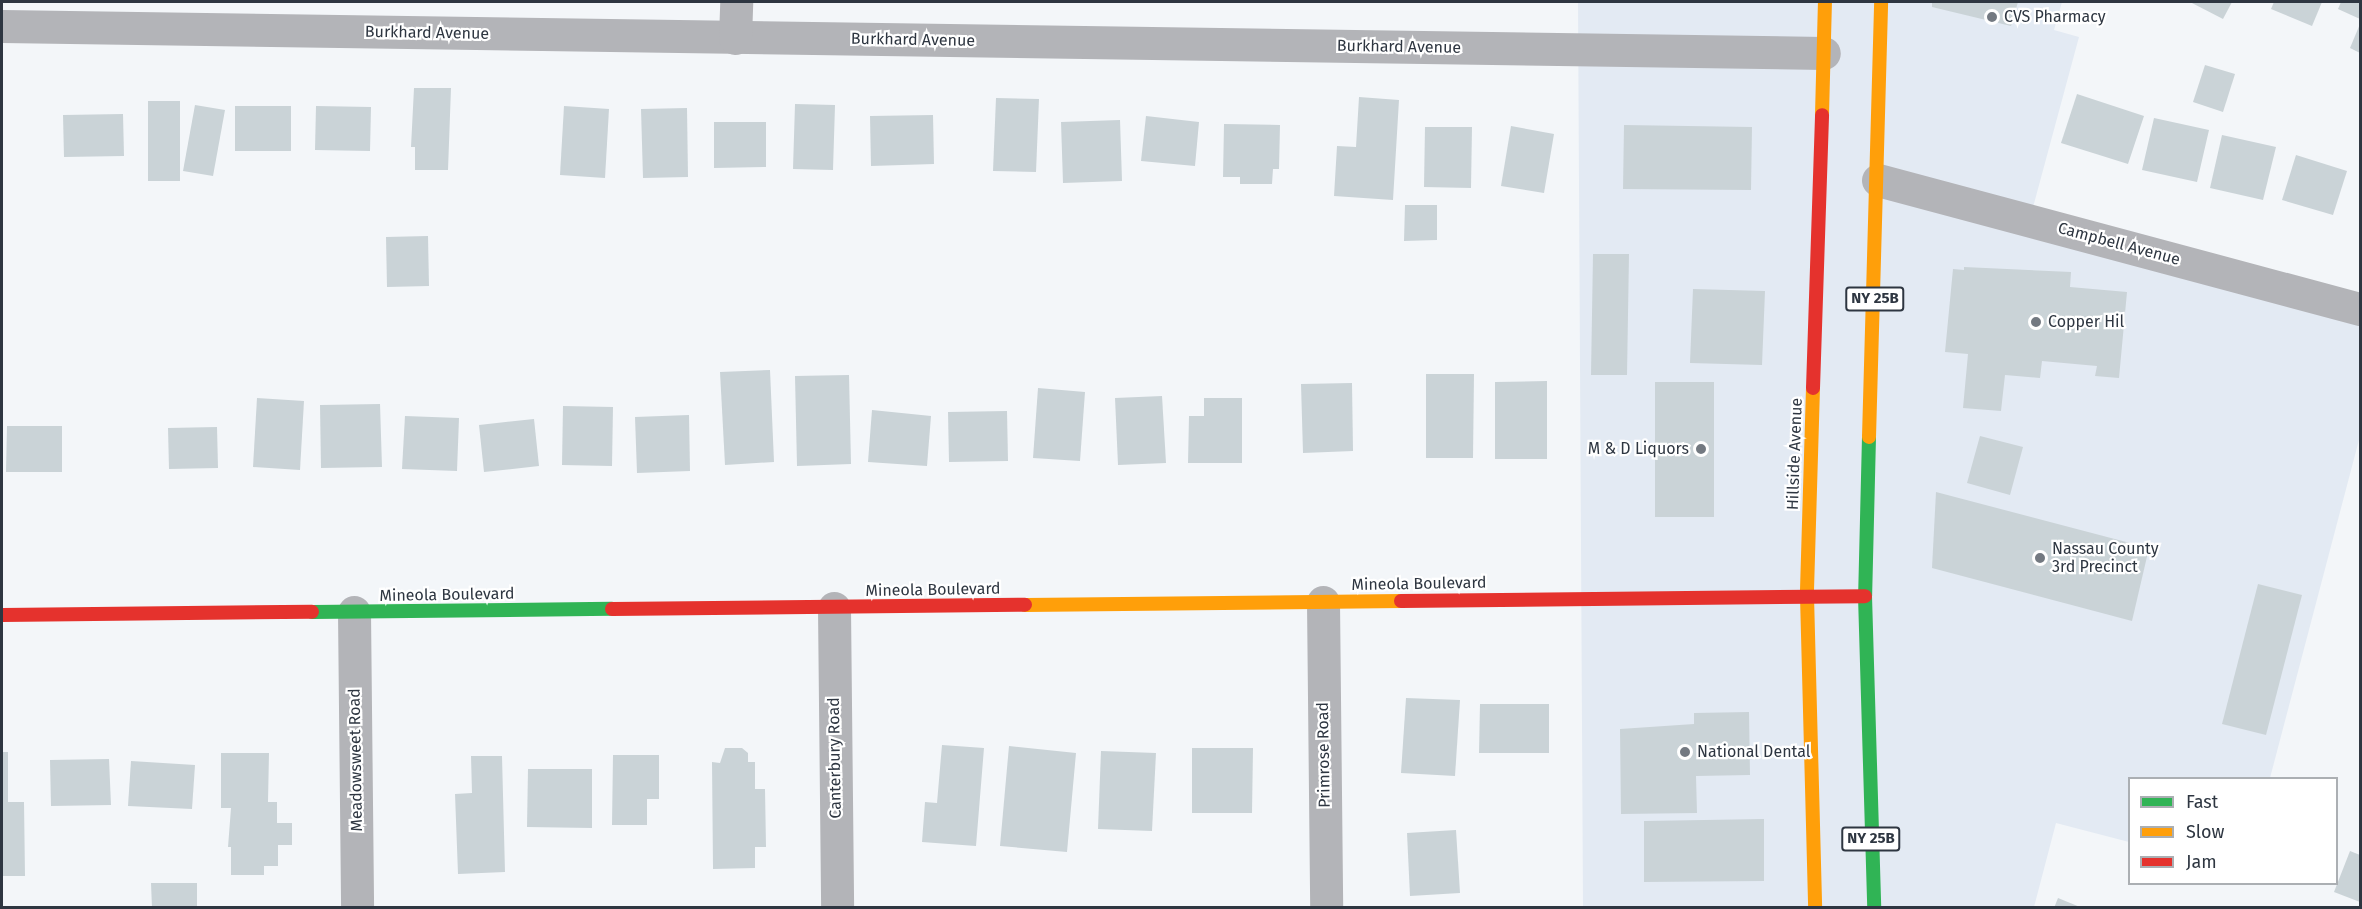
<!DOCTYPE html>
<style>
body{margin:0}
#map{position:relative;width:2362px;height:909px;overflow:hidden;background:#f3f6f9;font-family:"Fira Sans",sans-serif}
div>[style]{position:absolute}
[style*='--x']{left:calc(var(--x)*1px);top:calc(var(--y)*1px);width:calc(var(--w)*1px);rotate:calc(var(--a)*1deg)}
.built>*{inset:0;background:#e3eaf3}
.building>*{inset:0;background:#cad3d7}
.street>*{height:33px;margin:-16.5px;padding:0 16.5px;transform-origin:16.5px;border-radius:16.5px;background:#b3b4b8}
.fast>*{height:14px;margin:-7px;padding:0 7px;transform-origin:7px;border-radius:7px;background:#30b455}
.slow>*{height:14px;margin:-7px;padding:0 7px;transform-origin:7px;border-radius:7px;background:#ff9f0a}
.jam>*{height:14px;margin:-7px;padding:0 7px;transform-origin:7px;border-radius:7px;background:#e5322d}
.dots>*{width:16px;height:16px;translate:-50% -50%;box-sizing:border-box;border:3px solid #fff;border-radius:50%}
span{translate:-50% -50%;white-space:nowrap;text-align:center;line-height:1.15;-webkit-text-stroke:4.5px #fff;paint-order:stroke}
.shield-label span{padding:2px 4px;background:#fff;border:2px solid;border-radius:4px;-webkit-text-stroke-width:0}
.shield-label{font-size:15px;color:#2e3641;font-weight:700}
.poi-label{font-size:16px;color:#2e3641}
.left{translate:0 -50%;text-align:left}
.right{translate:-100% -50%;text-align:right}
.street-label{font-size:16px;color:#2e3641}
.frame{position:absolute;inset:0;border:3px solid #2e3641;pointer-events:none}
.legend{position:absolute;left:2128px;top:777px;width:210px;height:108px;box-sizing:border-box;background:#fff;border:2px solid #abafb3;margin:0;padding:8px 10px;list-style:none;font-size:18px;color:#2e3641}
.legend li{display:flex;align-items:center;gap:12px;height:30px}
.legend b{width:30px;border:2px solid #abafb3}
</style>
<div id="map">
<div class="built">
<div style="clip-path:polygon(1578px 2px,2062px 2px,2054px 30px,2079px 37px,2029px 222px,2360px 310px,2360px 436px,2270px 778px,2130px 778px,2129px 842px,2056px 823px,2034px 907px,1583px 907px)"></div>
</div>
<div class="building">
<div style="clip-path:polygon(1932px 2px,2018px 2px,2011px 26px,1932px 7px)"></div>
<div style="clip-path:polygon(2190px 2px,2232px 2px,2223px 19px)"></div>
<div style="clip-path:polygon(2274px 2px,2322px 2px,2312px 26px,2271px 9px)"></div>
<div style="clip-path:polygon(2341px 2px,2360px 2px,2360px 19px,2338px 9px)"></div>
<div style="clip-path:polygon(2360px 24px,2360px 53px,2350px 48px)"></div>
<div style="clip-path:polygon(2205px 65px,2235px 74px,2223px 112px,2193px 102px)"></div>
<div style="clip-path:polygon(414px 88px,451px 88px,448px 170px,415px 170px,415px 147px,411px 147px)"></div>
<div style="clip-path:polygon(2077px 94px,2144px 116px,2128px 164px,2061px 143px)"></div>
<div style="clip-path:polygon(1359px 97px,1399px 100px,1393px 200px,1334px 196px,1337px 146px,1356px 147px)"></div>
<div style="clip-path:polygon(996px 98px,1039px 99px,1036px 172px,993px 171px)"></div>
<div style="clip-path:polygon(148px 101px,180px 101px,180px 181px,148px 181px)"></div>
<div style="clip-path:polygon(795px 104px,835px 105px,833px 170px,793px 169px)"></div>
<div style="clip-path:polygon(195px 105px,225px 110px,213px 176px,183px 171px)"></div>
<div style="clip-path:polygon(235px 106px,291px 106px,291px 151px,235px 151px)"></div>
<div style="clip-path:polygon(316px 106px,371px 107px,370px 151px,315px 150px)"></div>
<div style="clip-path:polygon(564px 106px,609px 109px,605px 178px,560px 175px)"></div>
<div style="clip-path:polygon(687px 108px,688px 177px,643px 178px,641px 109px)"></div>
<div style="clip-path:polygon(123px 114px,124px 156px,64px 157px,63px 115px)"></div>
<div style="clip-path:polygon(933px 115px,934px 164px,871px 166px,870px 116px)"></div>
<div style="clip-path:polygon(1146px 116px,1199px 122px,1195px 166px,1141px 161px)"></div>
<div style="clip-path:polygon(2154px 118px,2209px 130px,2197px 182px,2142px 170px)"></div>
<div style="clip-path:polygon(1120px 120px,1122px 181px,1063px 183px,1061px 122px)"></div>
<div style="clip-path:polygon(714px 122px,766px 122px,766px 167px,714px 168px)"></div>
<div style="clip-path:polygon(1224px 124px,1280px 125px,1279px 169px,1273px 169px,1272px 184px,1240px 184px,1240px 177px,1223px 177px)"></div>
<div style="clip-path:polygon(1624px 125px,1752px 127px,1751px 190px,1623px 189px)"></div>
<div style="clip-path:polygon(1511px 126px,1554px 134px,1544px 193px,1501px 186px)"></div>
<div style="clip-path:polygon(1425px 127px,1472px 127px,1471px 188px,1424px 187px)"></div>
<div style="clip-path:polygon(2222px 135px,2276px 147px,2263px 200px,2210px 188px)"></div>
<div style="clip-path:polygon(2296px 155px,2347px 171px,2333px 215px,2282px 200px)"></div>
<div style="clip-path:polygon(1405px 205px,1437px 205px,1437px 240px,1404px 241px)"></div>
<div style="clip-path:polygon(428px 236px,429px 286px,387px 287px,386px 237px)"></div>
<div style="clip-path:polygon(1593px 254px,1629px 254px,1627px 375px,1591px 375px)"></div>
<div style="clip-path:polygon(1964px 267px,2071px 272px,2070px 287px,2127px 292px,2119px 378px,2095px 376px,2097px 366px,2042px 361px,2040px 378px,2005px 375px,2001px 411px,1963px 408px,1968px 354px,1945px 352px,1953px 269px,1964px 270px)"></div>
<div style="clip-path:polygon(1693px 289px,1765px 291px,1762px 365px,1690px 363px)"></div>
<div style="clip-path:polygon(770px 370px,774px 462px,725px 465px,720px 372px)"></div>
<div style="clip-path:polygon(1426px 374px,1474px 374px,1473px 458px,1426px 458px)"></div>
<div style="clip-path:polygon(849px 375px,851px 464px,797px 466px,795px 376px)"></div>
<div style="clip-path:polygon(1547px 381px,1547px 459px,1495px 459px,1495px 382px)"></div>
<div style="clip-path:polygon(1655px 382px,1714px 382px,1714px 517px,1655px 517px)"></div>
<div style="clip-path:polygon(1352px 383px,1353px 451px,1303px 453px,1301px 384px)"></div>
<div style="clip-path:polygon(1038px 388px,1085px 392px,1080px 461px,1033px 458px)"></div>
<div style="clip-path:polygon(1162px 396px,1166px 463px,1118px 465px,1115px 398px)"></div>
<div style="clip-path:polygon(257px 398px,304px 401px,300px 470px,253px 467px)"></div>
<div style="clip-path:polygon(1204px 398px,1242px 398px,1242px 463px,1188px 463px,1189px 416px,1204px 416px)"></div>
<div style="clip-path:polygon(380px 404px,382px 467px,321px 468px,320px 405px)"></div>
<div style="clip-path:polygon(563px 406px,613px 407px,612px 466px,562px 465px)"></div>
<div style="clip-path:polygon(872px 410px,931px 416px,927px 466px,868px 462px)"></div>
<div style="clip-path:polygon(1007px 411px,1008px 461px,949px 462px,948px 412px)"></div>
<div style="clip-path:polygon(689px 415px,690px 471px,637px 473px,635px 417px)"></div>
<div style="clip-path:polygon(405px 416px,459px 418px,457px 471px,402px 469px)"></div>
<div style="clip-path:polygon(534px 419px,539px 466px,484px 472px,479px 425px)"></div>
<div style="clip-path:polygon(7px 426px,62px 426px,62px 472px,6px 472px)"></div>
<div style="clip-path:polygon(217px 427px,218px 468px,169px 469px,168px 428px)"></div>
<div style="clip-path:polygon(1980px 436px,2023px 447px,2010px 495px,1967px 483px)"></div>
<div style="clip-path:polygon(1936px 492px,2149px 548px,2132px 621px,1932px 568px)"></div>
<div style="clip-path:polygon(2258px 584px,2302px 595px,2266px 735px,2222px 724px)"></div>
<div style="clip-path:polygon(1406px 698px,1460px 700px,1455px 776px,1401px 773px)"></div>
<div style="clip-path:polygon(1480px 704px,1549px 704px,1549px 753px,1479px 753px)"></div>
<div style="clip-path:polygon(1749px 712px,1750px 775px,1696px 776px,1697px 813px,1621px 814px,1620px 729px,1694px 724px,1694px 713px)"></div>
<div style="clip-path:polygon(942px 745px,984px 748px,976px 846px,922px 842px,925px 802px,937px 803px)"></div>
<div style="clip-path:polygon(1009px 746px,1076px 753px,1067px 852px,1000px 846px)"></div>
<div style="clip-path:polygon(725px 748px,742px 748px,748px 753px,748px 762px,755px 762px,755px 789px,765px 789px,766px 847px,755px 847px,755px 868px,713px 869px,712px 762px,720px 763px)"></div>
<div style="clip-path:polygon(1192px 748px,1253px 748px,1252px 813px,1192px 813px)"></div>
<div style="clip-path:polygon(1101px 751px,1156px 753px,1152px 831px,1098px 829px)"></div>
<div style="clip-path:polygon(2px 752px,8px 752px,8px 802px,24px 802px,25px 876px,2px 876px)"></div>
<div style="clip-path:polygon(221px 753px,269px 753px,268px 802px,277px 802px,277px 823px,292px 823px,292px 845px,278px 845px,278px 866px,264px 866px,264px 875px,231px 875px,231px 847px,228px 847px,231px 808px,221px 808px)"></div>
<div style="clip-path:polygon(613px 755px,659px 755px,659px 799px,647px 799px,647px 825px,612px 825px)"></div>
<div style="clip-path:polygon(471px 756px,502px 756px,505px 872px,458px 874px,455px 794px,472px 793px)"></div>
<div style="clip-path:polygon(109px 759px,111px 805px,51px 806px,50px 760px)"></div>
<div style="clip-path:polygon(131px 761px,195px 765px,192px 809px,128px 806px)"></div>
<div style="clip-path:polygon(528px 769px,592px 769px,592px 828px,527px 827px)"></div>
<div style="clip-path:polygon(1764px 819px,1764px 881px,1644px 882px,1644px 821px)"></div>
<div style="clip-path:polygon(1456px 830px,1460px 893px,1410px 896px,1407px 833px)"></div>
<div style="clip-path:polygon(2350px 851px,2360px 855px,2360px 902px,2334px 892px)"></div>
<div style="clip-path:polygon(151px 883px,197px 883px,197px 908px,152px 908px)"></div>
<div style="clip-path:polygon(2058px 898px,2080px 907px,2080px 908px,2054px 908px)"></div>
</div>
<div class="street">
<div style="--x:2;--y:26;--w:1822;--a:0.85"></div>
<div style="--x:735;--y:38;--w:36;--a:-88"></div>
<div style="--x:1878;--y:180;--w:499;--a:15"></div>
<div style="--x:1323;--y:602;--w:306;--a:89.4"></div>
<div style="--x:834;--y:608;--w:300;--a:89.4"></div>
<div style="--x:354;--y:612;--w:296;--a:89.4"></div>
</div>
<div class="fast">
<div style="--x:1869;--y:437;--w:159;--a:91.4"></div>
<div style="--x:1865;--y:596;--w:312;--a:88.3"></div>
<div style="--x:312;--y:612;--w:300;--a:-0.6"></div>
</div>
<div class="slow">
<div style="--x:1822;--y:115;--w:113;--a:-88.5"></div>
<div style="--x:1813;--y:388;--w:208;--a:91.7"></div>
<div style="--x:1807;--y:596;--w:312;--a:88.5"></div>
<div style="--x:1869;--y:437;--w:435;--a:-88.4"></div>
<div style="--x:1025;--y:605;--w:376;--a:-0.6"></div>
</div>
<div class="jam">
<div style="--x:1813;--y:388;--w:273;--a:-88.1"></div>
<div style="--x:1401;--y:601;--w:464;--a:-0.6"></div>
<div style="--x:612;--y:609;--w:413;--a:-0.6"></div>
<div style="--x:2;--y:615;--w:310;--a:-0.6"></div>
</div>
<div class="dots">
<div style="left:1992px;top:17px;background:#737981"></div>
<div style="left:2036px;top:322px;background:#737981"></div>
<div style="left:1701px;top:449px;background:#737981"></div>
<div style="left:2040px;top:558px;background:#737981"></div>
<div style="left:1685px;top:752px;background:#737981"></div>
</div>
<div class="shield-label">
<span style="left:1875px;top:299px">NY 25B</span>
<span style="left:1871px;top:839px">NY 25B</span>
</div>
<div class="poi-label">
<span class="left" style="left:2004px;top:17px">CVS Pharmacy</span>
<span class="left" style="left:2048px;top:322px">Copper Hil</span>
<span class="right" style="left:1689px;top:449px">M &amp; D Liquors</span>
<span class="left" style="left:2052px;top:558px">Nassau County<br>3rd Precinct</span>
<span class="left" style="left:1697px;top:752px">National Dental</span>
</div>
<div class="street-label">
<span style="left:427px;top:33px;rotate:1deg">Burkhard Avenue</span>
<span style="left:913px;top:40px;rotate:1deg">Burkhard Avenue</span>
<span style="left:1399px;top:47px;rotate:1deg">Burkhard Avenue</span>
<span style="left:2119px;top:244px;rotate:15deg">Campbell Avenue</span>
<span style="left:1795px;top:454px;rotate:-88deg">Hillside Avenue</span>
<span style="left:1419px;top:584px;rotate:-1deg">Mineola Boulevard</span>
<span style="left:933px;top:590px;rotate:-1deg">Mineola Boulevard</span>
<span style="left:447px;top:595px;rotate:-1deg">Mineola Boulevard</span>
<span style="left:1324px;top:755px;rotate:-91deg">Primrose Road</span>
<span style="left:835px;top:758px;rotate:-91deg">Canterbury Road</span>
<span style="left:356px;top:760px;rotate:-91deg">Meadowsweet Road</span>
</div>
<div class="frame"></div>
<ul class="legend">
<li><b style="height:8px;background:#30b455"></b>Fast</li>
<li><b style="height:8px;background:#ff9f0a"></b>Slow</li>
<li><b style="height:8px;background:#e5322d"></b>Jam</li>
</ul>
</div>
